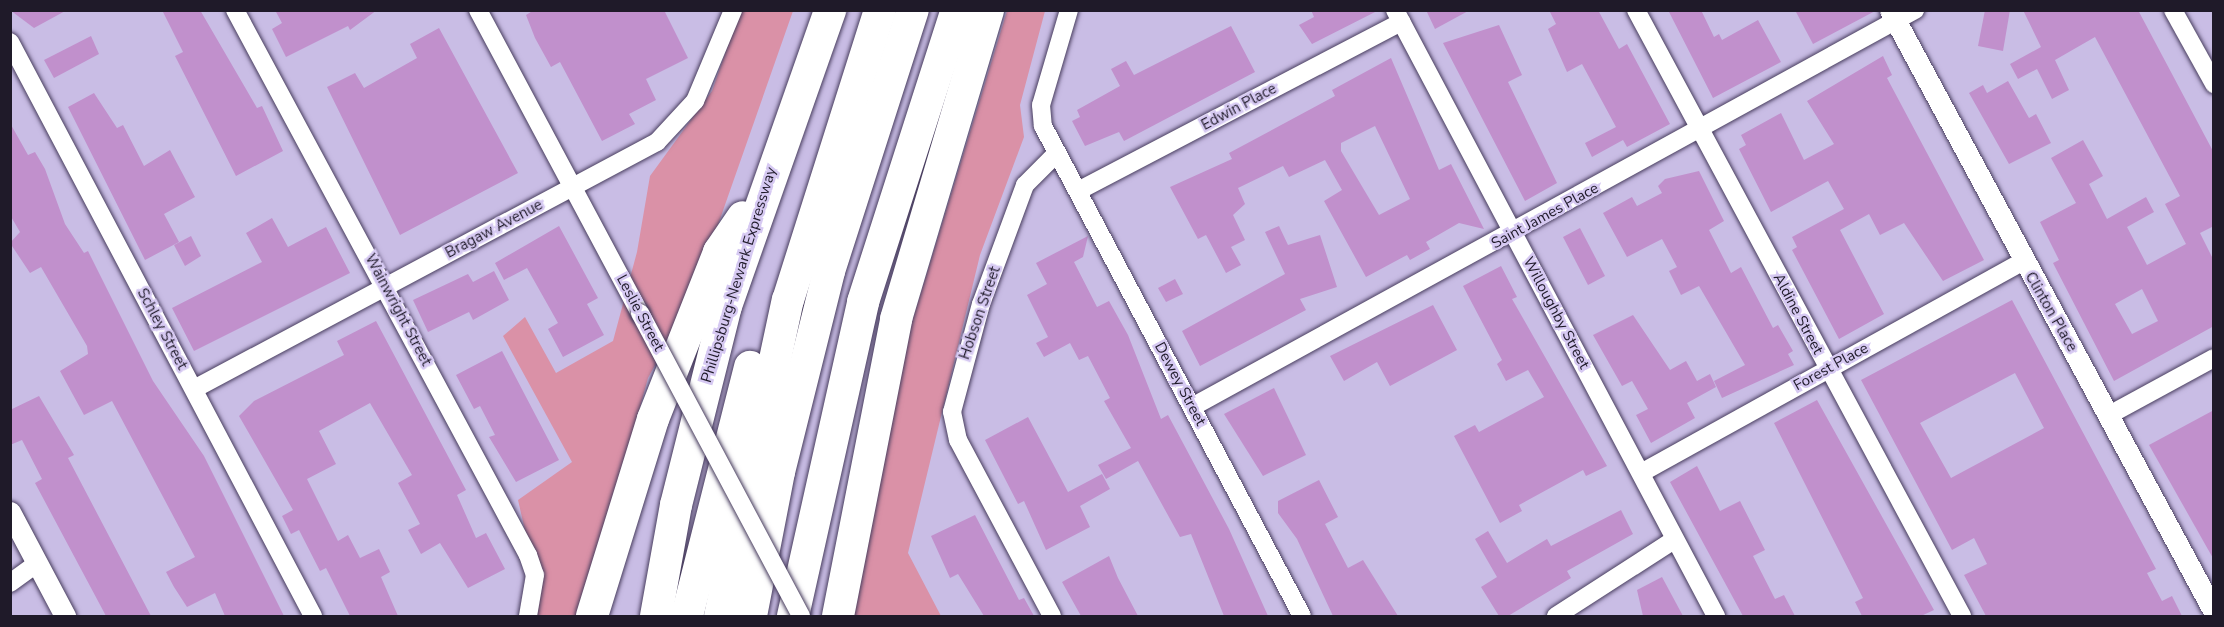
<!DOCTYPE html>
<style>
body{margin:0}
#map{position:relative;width:2224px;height:627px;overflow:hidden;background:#c9bde5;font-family:"Nunito Sans",sans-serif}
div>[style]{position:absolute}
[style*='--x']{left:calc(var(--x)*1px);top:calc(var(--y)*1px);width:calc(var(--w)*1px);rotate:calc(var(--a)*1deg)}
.green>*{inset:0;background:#da91a7}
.building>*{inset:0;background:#c190cc}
.roads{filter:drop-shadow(0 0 2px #483d5e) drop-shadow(0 0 2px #483d5e)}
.minor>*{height:18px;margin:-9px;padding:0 9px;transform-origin:9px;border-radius:9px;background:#fff}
.tertiary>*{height:21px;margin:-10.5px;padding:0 10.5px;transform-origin:10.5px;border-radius:10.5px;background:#fff}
.motorway>*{height:32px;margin:-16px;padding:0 16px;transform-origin:16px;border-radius:16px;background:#fff}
.bridges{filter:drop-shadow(0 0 2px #483d5e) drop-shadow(0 0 2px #483d5e)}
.minor-bridge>*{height:18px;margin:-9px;padding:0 9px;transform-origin:9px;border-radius:9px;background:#fff}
span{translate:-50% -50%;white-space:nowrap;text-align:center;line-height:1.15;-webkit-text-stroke:5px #d6c9f2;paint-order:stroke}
.street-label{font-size:15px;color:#1f1a29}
.frame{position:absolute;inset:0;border:12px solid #1f1a29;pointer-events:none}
</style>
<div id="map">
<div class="green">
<div style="clip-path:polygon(740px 11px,793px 11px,693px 296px,648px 378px,583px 616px,528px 616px,535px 574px,518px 500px,572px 462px,503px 336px,525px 317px,556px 373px,613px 341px,637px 252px,650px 176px,712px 91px)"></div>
<div style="clip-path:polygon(1007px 11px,1045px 11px,1020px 105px,1024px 137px,980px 255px,908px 553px,941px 616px,852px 616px,912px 322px)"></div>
</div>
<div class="building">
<div style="clip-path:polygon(10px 10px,67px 10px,34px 28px)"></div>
<div style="clip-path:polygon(162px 10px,200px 10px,257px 108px,262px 106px,283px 151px,236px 176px,175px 56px,183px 52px)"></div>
<div style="clip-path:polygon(275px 10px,377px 10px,350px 30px,348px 26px,286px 57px,272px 29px,282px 23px)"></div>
<div style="clip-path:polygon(534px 10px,664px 10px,688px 58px,646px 79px,656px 100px,629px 114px,635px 124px,602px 141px,560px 62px,551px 67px,535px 38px,526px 15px)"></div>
<div style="clip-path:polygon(1311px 10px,1379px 10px,1312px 44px,1299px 25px,1314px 17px)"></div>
<div style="clip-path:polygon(1426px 10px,1470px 10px,1435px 29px)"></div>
<div style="clip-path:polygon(1549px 10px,1598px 10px,1619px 49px,1627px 44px,1670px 124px,1627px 147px,1623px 140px,1592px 157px,1585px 143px,1616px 127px,1582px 64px,1567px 72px,1548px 29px,1556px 24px)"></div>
<div style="clip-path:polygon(1668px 10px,1701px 10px,1714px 37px,1719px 34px,1722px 40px,1758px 20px,1781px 62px,1713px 98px)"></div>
<div style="clip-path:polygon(1795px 10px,1877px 10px,1813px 44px)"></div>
<div style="clip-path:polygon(1985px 10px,2010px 10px,2003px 51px,1978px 46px)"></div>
<div style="clip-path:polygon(evenodd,2023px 10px,2138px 10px,2214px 153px,2214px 226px,2200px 233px,2214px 261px,2214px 326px,2114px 381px,2053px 263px,2059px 260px,2040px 222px,2076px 203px,2051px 158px,2083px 140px,2103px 176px,2089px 184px,2107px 219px,2146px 197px,2154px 212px,2127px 227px,2147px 265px,2186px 244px,2165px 204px,2180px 196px,2095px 37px,2055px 60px,2069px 90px,2052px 99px,2037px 69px,2018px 79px,2010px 64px,2041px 47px,2023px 10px,2142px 289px,2158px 321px,2132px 334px,2115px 304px,2142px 289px)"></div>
<div style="clip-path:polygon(1499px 25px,1522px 75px,1508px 82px,1557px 183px,1525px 201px,1443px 43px)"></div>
<div style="clip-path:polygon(1231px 26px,1255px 72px,1124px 141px,1119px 132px,1085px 146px,1072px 121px,1080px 117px,1077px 110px,1120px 86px,1111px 69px,1126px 61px,1134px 75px)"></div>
<div style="clip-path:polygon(439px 28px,518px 173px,400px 235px,327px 87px,355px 73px,364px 88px,417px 58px,410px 44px)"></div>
<div style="clip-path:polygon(91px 36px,99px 54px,54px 78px,44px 60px)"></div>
<div style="clip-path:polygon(1883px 56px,1892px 75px,1887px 78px,1984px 260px,1943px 281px,1904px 223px,1880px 235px,1869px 214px,1840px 230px,1884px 314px,1839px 339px,1792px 250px,1797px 247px,1792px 237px,1844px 209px,1828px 181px,1771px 212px,1739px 149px,1746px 145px,1741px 135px,1781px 113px,1804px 160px,1834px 144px,1807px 101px)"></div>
<div style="clip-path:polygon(evenodd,1391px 58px,1439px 170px,1451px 164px,1484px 229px,1459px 223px,1426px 242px,1430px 249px,1410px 260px,1407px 255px,1366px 277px,1324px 201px,1342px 190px,1325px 160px,1289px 177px,1283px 166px,1238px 188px,1245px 204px,1233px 215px,1245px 240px,1231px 247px,1241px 265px,1226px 273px,1206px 235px,1198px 239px,1170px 187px,1232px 159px,1229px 153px,1335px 96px,1332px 90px,1391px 58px,1375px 126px,1410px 199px,1379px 215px,1341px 151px,1341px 143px,1375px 126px)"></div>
<div style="clip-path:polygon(2008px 81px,2029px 118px,2036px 114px,2051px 143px,2009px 164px,1969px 93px,1983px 85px,1987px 93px)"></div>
<div style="clip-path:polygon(94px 93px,117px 128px,123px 125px,144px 166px,170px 150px,195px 197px,164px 214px,179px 242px,145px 260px,68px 107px)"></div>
<div style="clip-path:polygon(10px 123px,28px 155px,35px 152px,45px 169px,65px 224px,84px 253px,88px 251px,153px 381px,204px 456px,284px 616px,225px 616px,215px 593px,187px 607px,174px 587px,166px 572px,195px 557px,112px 401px,84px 415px,60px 371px,88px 354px,87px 346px,41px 267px,30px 273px,10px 243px,20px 232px,10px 215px)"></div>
<div style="clip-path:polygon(1699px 171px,1724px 221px,1709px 230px,1731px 273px,1741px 267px,1773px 328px,1778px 325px,1793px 351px,1788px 354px,1794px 365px,1722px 398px,1714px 381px,1745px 365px,1699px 286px,1681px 295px,1669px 271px,1677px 267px,1662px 239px,1627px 257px,1603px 213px,1632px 197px,1637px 206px,1662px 193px,1658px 186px,1665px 179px)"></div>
<div style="clip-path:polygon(272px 218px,288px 247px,326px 227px,350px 273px,194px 351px,172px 308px,262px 262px,246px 233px)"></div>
<div style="clip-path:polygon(559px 226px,598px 298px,587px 304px,604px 335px,563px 357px,548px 329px,558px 323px,527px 268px,504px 280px,495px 263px)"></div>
<div style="clip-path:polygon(1279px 226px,1288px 245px,1320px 235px,1337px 287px,1300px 299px,1306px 310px,1200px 366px,1182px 331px,1285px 274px,1265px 232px)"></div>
<div style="clip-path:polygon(1580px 228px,1605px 276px,1588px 285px,1563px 237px)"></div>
<div style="clip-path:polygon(191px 236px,201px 256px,185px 266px,174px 245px)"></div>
<div style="clip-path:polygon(1088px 236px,1083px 257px,1074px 262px,1097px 307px,1109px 301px,1128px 335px,1161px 419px,1168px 415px,1229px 529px,1268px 616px,1224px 616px,1191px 534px,1180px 537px,1138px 461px,1106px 479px,1098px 465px,1131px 448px,1104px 401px,1110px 398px,1088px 356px,1079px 360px,1070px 343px,1044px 357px,1036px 343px,1048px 337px,1027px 295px,1047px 284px,1036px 263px)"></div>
<div style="clip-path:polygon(1501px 266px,1517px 297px,1512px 299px,1607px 466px,1586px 476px,1583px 470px,1519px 505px,1522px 511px,1500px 523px,1454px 436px,1475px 425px,1479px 432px,1544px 397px,1528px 370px,1506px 381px,1497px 364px,1502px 360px,1463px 286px)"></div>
<div style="clip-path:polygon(494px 271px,509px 300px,473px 320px,469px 312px,428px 332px,413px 300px,468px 274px,473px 282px)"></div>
<div style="clip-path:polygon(1175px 279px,1183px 294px,1166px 302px,1158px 288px)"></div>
<div style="clip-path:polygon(evenodd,2012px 300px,2156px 569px,2147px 573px,2162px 601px,2172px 596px,2182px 616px,1986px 616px,1964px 575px,1987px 564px,1974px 538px,1952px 550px,1861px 380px,2012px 300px,2015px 373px,2044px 428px,1951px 478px,1920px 423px,2015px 373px)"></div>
<div style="clip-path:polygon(1433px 305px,1457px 350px,1390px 386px,1377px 362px,1344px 381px,1330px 356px)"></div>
<div style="clip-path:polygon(1633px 315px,1670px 370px,1686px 361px,1697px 381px,1710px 374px,1716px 387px,1687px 403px,1695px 418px,1651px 443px,1636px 415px,1648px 409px,1632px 381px,1622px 386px,1593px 335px)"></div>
<div style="clip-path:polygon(376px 321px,466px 490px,457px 495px,476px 538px,486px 533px,505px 569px,468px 588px,440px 543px,421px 554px,408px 530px,420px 524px,398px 483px,412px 475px,370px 403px,319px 431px,336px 464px,307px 479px,338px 541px,348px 535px,360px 558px,379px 549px,390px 572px,381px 577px,398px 616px,350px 616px,326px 568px,320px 571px,299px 530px,291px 534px,282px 516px,293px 510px,239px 416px,254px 401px,344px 355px,337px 341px)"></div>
<div style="clip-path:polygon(502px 351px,559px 460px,516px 482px,489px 437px,495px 435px,480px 406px,474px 409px,456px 375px)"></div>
<div style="clip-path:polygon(1274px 388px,1306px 455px,1263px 476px,1224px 414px)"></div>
<div style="clip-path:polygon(39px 396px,74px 455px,68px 458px,151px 616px,106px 616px,35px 483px,42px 479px,22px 440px,10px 445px,10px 410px)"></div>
<div style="clip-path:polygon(1817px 400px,1934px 610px,1921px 616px,1862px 616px,1855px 602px,1863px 598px,1774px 423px)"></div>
<div style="clip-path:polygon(2214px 410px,2214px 560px,2149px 445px)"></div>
<div style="clip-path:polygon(1028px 417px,1068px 492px,1102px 474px,1110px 489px,1080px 506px,1090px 527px,1046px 550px,1024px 501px,1018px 504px,985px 440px)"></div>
<div style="clip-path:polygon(1697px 466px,1720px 511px,1740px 501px,1765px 550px,1753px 556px,1775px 599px,1784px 595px,1795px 616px,1743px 616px,1670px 482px)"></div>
<div style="clip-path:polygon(1319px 480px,1338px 517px,1325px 524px,1348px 568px,1363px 560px,1398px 616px,1333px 616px,1297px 539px,1278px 513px,1278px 501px)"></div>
<div style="clip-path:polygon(1621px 510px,1633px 534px,1567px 571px,1571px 578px,1508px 616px,1499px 616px,1481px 587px,1497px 577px,1475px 539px,1488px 531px,1507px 563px,1547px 539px,1551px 546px)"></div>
<div style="clip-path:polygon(975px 515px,1019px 600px,1024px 598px,1034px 616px,984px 616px,958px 574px,950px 578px,931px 536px)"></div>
<div style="clip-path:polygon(1109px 556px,1118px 578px,1138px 616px,1081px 616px,1062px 582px)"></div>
<div style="clip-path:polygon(1662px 577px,1683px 616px,1643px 616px,1637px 590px)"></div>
</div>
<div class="roads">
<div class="minor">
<div style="--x:235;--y:10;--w:619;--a:61.74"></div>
<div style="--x:528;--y:555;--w:21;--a:71"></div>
<div style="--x:535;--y:575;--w:42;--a:99.7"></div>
<div style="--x:478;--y:10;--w:344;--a:61.9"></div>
<div style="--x:1069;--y:10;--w:99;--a:106.4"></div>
<div style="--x:1041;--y:105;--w:21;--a:85"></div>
<div style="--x:1043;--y:126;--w:554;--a:62.14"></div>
<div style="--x:1395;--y:10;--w:686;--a:62.09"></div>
<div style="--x:1636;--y:10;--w:688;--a:61.72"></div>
<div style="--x:2173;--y:10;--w:85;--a:61"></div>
<div style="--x:10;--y:42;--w:649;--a:62.17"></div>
<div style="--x:1078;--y:191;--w:365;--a:-27.6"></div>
<div style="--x:194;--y:389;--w:525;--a:-28.08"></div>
<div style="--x:657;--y:142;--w:56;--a:-47.2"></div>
<div style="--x:695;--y:101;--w:99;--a:-67.3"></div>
<div style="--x:1192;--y:407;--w:825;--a:-28.77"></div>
<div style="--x:2109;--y:415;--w:119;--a:-28.5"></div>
<div style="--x:1641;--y:473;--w:436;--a:-29"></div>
<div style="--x:10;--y:583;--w:34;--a:-36"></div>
<div style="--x:1052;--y:616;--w:200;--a:-118.1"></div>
<div style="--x:958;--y:440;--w:29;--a:-102"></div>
<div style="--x:952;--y:412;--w:112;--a:-75"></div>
<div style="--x:981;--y:304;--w:127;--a:-69.7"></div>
<div style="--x:1025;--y:185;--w:45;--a:-45"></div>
<div style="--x:1556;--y:616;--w:140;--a:-32.8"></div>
</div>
<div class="tertiary">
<div style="--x:1890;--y:10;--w:684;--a:61.71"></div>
<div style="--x:10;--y:512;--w:118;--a:62.1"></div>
</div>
<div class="motorway">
<div style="--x:592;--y:616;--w:206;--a:-72.8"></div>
<div style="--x:653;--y:419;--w:180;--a:-68.4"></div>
<div style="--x:719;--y:252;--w:42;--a:-55.6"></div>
<div style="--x:656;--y:616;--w:113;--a:-79.8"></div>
<div style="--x:676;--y:505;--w:205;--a:-75.9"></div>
<div style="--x:726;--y:306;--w:314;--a:-70.6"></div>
<div style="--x:687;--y:616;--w:257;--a:-75.8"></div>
<div style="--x:720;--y:616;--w:323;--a:-77.9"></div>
<div style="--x:788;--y:300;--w:304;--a:-72.4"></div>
<div style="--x:751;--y:616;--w:147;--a:-79"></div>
<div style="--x:779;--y:472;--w:207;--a:-76"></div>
<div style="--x:829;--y:271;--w:274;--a:-72.2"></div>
<div style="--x:793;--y:616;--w:322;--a:-77.4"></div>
<div style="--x:863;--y:302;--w:307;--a:-72.2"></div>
<div style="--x:838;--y:616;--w:303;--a:-78.9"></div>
<div style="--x:896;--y:319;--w:322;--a:-73.4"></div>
</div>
</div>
<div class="bridges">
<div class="minor-bridge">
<div style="--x:640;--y:313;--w:343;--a:62"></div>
</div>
</div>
<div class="street-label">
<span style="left:1239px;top:107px;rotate:-28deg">Edwin Place</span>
<span style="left:1545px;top:216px;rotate:-29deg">Saint James Place</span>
<span style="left:494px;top:229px;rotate:-28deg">Bragaw Avenue</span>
<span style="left:739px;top:275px;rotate:-73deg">Phillipsburg-Newark Expressway</span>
<span style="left:398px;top:310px;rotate:62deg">Wainwright Street</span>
<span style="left:2051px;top:312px;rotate:60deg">Clinton Place</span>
<span style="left:640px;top:313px;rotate:62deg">Leslie Street</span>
<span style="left:980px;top:313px;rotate:-71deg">Hobson Street</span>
<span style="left:1556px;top:313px;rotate:62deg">Willoughby Street</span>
<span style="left:1798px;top:314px;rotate:62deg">Aldine Street</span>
<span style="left:162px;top:329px;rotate:62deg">Schley Street</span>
<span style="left:1831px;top:367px;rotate:-29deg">Forest Place</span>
<span style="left:1180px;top:384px;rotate:62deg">Dewey Street</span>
</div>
<div class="frame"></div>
</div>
